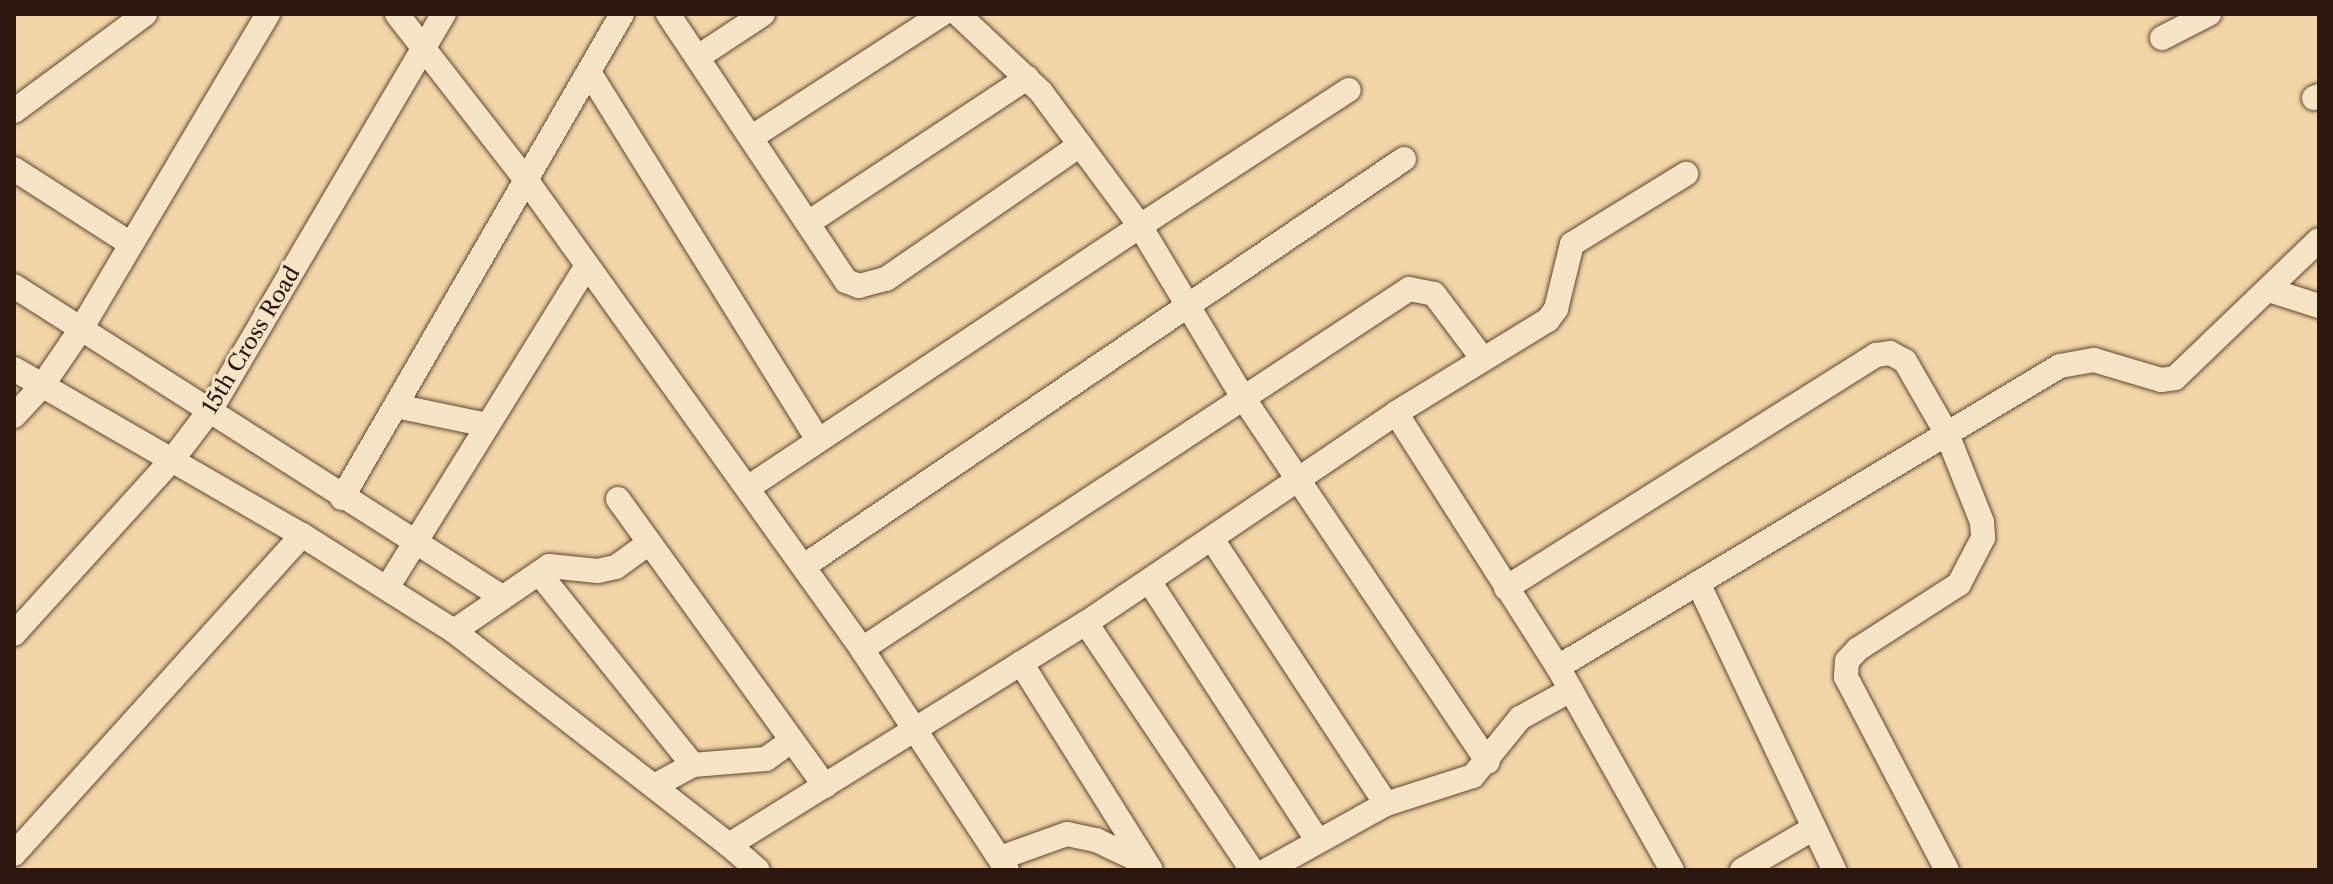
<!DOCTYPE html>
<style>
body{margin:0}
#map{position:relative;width:2333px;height:884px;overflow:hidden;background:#f3d6a7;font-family:"Libre Caslon Text",serif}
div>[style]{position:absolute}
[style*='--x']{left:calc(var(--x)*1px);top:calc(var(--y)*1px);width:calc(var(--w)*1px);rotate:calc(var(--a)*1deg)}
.roads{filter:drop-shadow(0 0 2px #5d4734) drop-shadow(0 0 2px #5d4734)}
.street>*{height:24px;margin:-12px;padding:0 12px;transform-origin:12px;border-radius:12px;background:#f7e4c6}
span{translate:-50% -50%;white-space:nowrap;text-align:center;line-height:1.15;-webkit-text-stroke:6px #f7e4c6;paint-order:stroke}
.street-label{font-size:22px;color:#2b170d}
.frame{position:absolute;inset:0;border:16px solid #2b170d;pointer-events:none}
</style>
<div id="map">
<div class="roads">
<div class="street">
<div style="--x:397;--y:14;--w:212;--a:52.1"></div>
<div style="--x:527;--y:181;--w:576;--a:54.4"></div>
<div style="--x:668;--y:14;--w:321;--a:56.3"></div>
<div style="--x:846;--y:281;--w:14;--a:21"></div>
<div style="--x:859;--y:286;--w:28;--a:-15"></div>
<div style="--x:886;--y:279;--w:236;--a:-34.6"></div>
<div style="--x:958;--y:14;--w:114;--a:43.2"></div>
<div style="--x:1041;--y:92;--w:167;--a:53.5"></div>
<div style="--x:1140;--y:226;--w:249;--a:-33.1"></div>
<div style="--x:2162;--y:38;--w:53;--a:-27.1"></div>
<div style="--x:698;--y:57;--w:78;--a:-33.5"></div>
<div style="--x:589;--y:72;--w:433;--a:58.1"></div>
<div style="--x:2314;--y:98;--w:5;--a:-22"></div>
<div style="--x:14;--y:111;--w:163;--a:-36.5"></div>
<div style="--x:752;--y:137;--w:226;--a:-32.9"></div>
<div style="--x:14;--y:169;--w:139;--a:32.7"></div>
<div style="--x:808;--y:223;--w:263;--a:-33.5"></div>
<div style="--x:14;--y:286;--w:579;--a:32.51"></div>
<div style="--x:2269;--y:290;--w:52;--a:17.7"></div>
<div style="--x:14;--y:369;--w:332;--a:30"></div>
<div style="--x:302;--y:535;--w:180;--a:32.3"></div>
<div style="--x:454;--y:631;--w:348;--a:37.9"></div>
<div style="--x:729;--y:845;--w:420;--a:-31.9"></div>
<div style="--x:1086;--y:623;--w:374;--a:-34.1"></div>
<div style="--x:1396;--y:413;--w:178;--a:-31.5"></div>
<div style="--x:1548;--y:320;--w:14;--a:-54"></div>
<div style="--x:1556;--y:309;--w:67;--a:-76.2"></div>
<div style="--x:1572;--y:244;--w:134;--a:-31.6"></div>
<div style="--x:396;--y:406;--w:93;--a:11.8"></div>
<div style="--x:1396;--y:413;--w:301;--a:57.5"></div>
<div style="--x:1558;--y:667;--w:233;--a:60.7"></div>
<div style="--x:14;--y:416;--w:41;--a:-47"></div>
<div style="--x:42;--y:386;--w:69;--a:-55.6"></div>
<div style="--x:81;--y:329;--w:366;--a:-59.3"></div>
<div style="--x:749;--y:487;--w:470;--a:-33.7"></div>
<div style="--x:1140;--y:226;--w:202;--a:59"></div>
<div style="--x:1244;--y:399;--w:437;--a:56.1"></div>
<div style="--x:342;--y:498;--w:559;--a:-59.95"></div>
<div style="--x:618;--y:499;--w:354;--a:54.2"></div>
<div style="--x:1212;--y:539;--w:317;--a:56.7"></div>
<div style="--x:804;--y:566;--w:725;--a:-34.15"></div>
<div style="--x:539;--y:573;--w:246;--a:51.3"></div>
<div style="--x:1149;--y:581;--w:309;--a:57"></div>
<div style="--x:1698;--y:583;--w:318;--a:64.6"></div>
<div style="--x:387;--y:588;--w:378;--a:-58.2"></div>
<div style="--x:1506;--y:588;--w:437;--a:-32.2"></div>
<div style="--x:1876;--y:355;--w:14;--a:-8"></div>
<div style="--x:1890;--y:353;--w:17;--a:28"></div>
<div style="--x:1905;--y:361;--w:84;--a:60.1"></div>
<div style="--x:1947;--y:434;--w:95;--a:68.3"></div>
<div style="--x:1982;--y:522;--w:16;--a:86"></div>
<div style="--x:1983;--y:538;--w:52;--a:117.6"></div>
<div style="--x:1959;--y:584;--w:120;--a:147.2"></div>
<div style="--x:1858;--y:649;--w:16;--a:133"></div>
<div style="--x:1847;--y:661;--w:16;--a:94"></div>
<div style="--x:1846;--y:677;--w:218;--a:62.4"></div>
<div style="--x:1086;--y:623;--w:298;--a:56.1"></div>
<div style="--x:454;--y:631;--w:115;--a:-34.4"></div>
<div style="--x:549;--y:566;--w:49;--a:5.8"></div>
<div style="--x:598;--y:571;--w:18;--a:-13"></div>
<div style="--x:616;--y:567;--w:41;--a:-36"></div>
<div style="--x:14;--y:634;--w:235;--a:-47.8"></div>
<div style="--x:172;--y:460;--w:64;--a:-52.6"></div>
<div style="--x:211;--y:409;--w:459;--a:-59.5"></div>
<div style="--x:1021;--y:663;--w:244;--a:57.9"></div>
<div style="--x:1558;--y:667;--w:585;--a:-30.95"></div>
<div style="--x:2060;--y:366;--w:35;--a:-10"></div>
<div style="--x:2094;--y:360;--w:70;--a:16.6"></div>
<div style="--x:2161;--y:380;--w:14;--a:-8"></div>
<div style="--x:2175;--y:378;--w:199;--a:-43.8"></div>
<div style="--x:654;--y:786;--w:44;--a:-28.3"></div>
<div style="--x:693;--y:765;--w:73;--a:-4.7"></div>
<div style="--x:766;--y:759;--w:32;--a:-36"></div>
<div style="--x:729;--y:845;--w:38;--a:41"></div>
<div style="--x:14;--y:854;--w:430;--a:-47.9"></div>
<div style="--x:1000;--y:858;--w:71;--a:-19.7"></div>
<div style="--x:1067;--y:834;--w:30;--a:12"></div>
<div style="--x:1096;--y:840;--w:56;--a:25.2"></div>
<div style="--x:1007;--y:870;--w:264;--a:-123.3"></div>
<div style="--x:862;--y:649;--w:655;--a:-33.35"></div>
<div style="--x:1409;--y:289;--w:25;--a:11"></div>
<div style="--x:1434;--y:294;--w:81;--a:53"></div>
<div style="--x:1267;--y:870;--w:136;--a:-29"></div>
<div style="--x:1386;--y:804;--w:91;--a:-17.8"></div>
<div style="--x:1473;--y:776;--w:75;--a:-51"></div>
<div style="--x:1520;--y:718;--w:58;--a:-28.8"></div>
<div style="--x:1742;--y:870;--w:83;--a:-30.3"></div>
</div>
</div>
<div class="street-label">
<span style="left:251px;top:340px;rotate:-59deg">15th Cross Road</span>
</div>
<div class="frame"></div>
</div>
